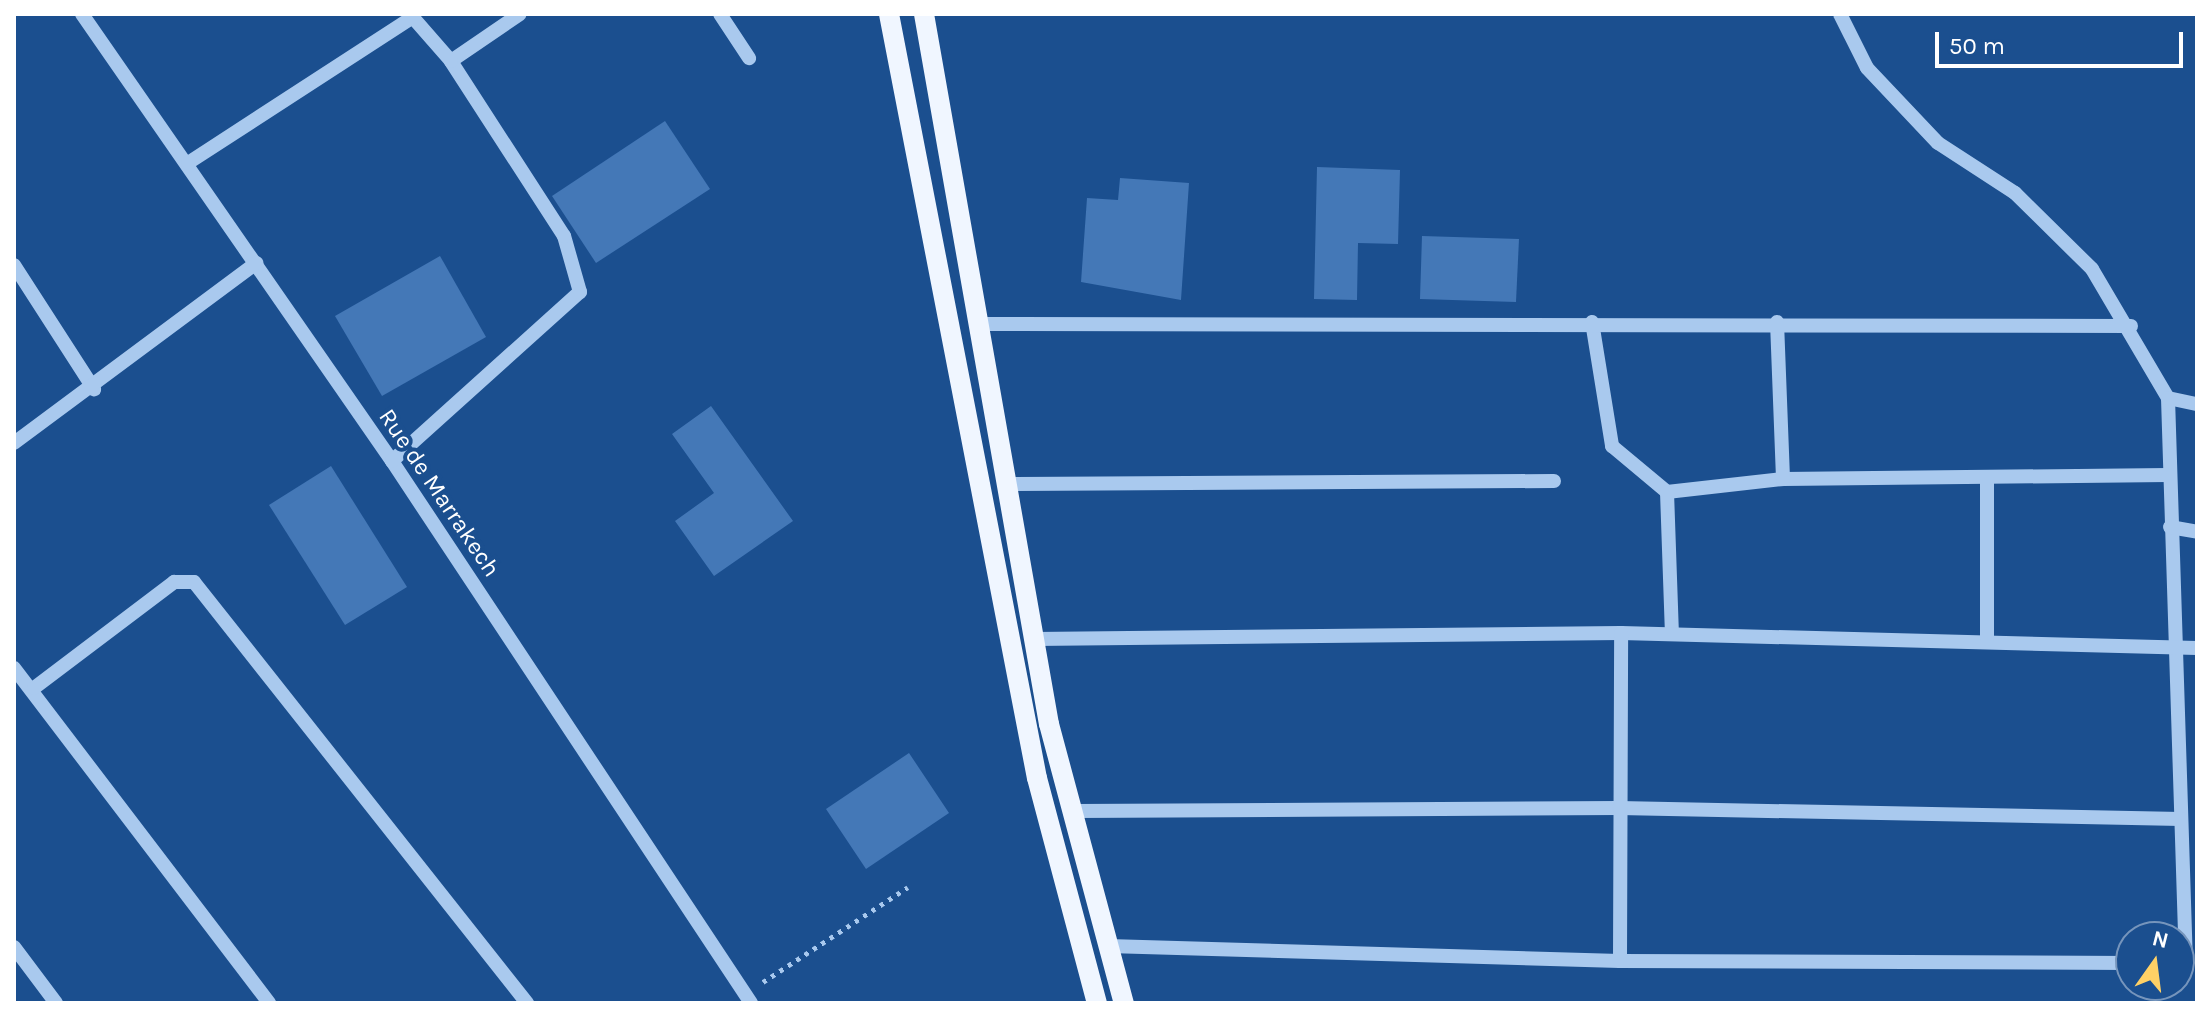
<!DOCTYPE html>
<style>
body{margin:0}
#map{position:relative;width:2211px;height:1017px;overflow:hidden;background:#1b4f8f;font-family:Karla,sans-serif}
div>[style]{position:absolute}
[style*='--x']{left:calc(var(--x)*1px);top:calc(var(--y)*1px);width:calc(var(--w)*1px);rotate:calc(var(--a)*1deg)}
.building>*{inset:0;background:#4478b7}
.path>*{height:5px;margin-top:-2.5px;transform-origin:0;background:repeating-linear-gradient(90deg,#a9c9ee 0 4px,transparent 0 10px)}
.minor>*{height:14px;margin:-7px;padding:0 7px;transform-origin:7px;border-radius:7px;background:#a9c9ee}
.major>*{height:20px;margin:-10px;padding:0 10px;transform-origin:10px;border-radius:10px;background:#f0f6ff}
span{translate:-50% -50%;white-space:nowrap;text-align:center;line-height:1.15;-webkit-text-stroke:8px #1b4f8f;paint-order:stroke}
.street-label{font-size:24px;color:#fff}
.frame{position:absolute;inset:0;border:16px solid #fff;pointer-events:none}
.north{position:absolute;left:2115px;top:921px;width:80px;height:80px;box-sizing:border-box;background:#1b4f8f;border:2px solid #7695bc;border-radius:50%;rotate:14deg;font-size:22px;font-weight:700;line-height:32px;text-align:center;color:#fff}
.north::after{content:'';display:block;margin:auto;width:28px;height:36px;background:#ffd166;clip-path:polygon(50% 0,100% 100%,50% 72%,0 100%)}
.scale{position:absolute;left:1935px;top:32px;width:248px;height:36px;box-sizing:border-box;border:4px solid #fff;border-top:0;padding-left:10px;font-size:24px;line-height:28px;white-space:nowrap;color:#fff;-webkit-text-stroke:6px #1b4f8f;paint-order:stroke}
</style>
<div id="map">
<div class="building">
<div style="clip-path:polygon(665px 121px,710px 189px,596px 263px,552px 196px)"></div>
<div style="clip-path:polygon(1317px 167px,1400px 170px,1398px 244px,1358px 243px,1357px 300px,1314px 299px)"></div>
<div style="clip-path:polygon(1120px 178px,1189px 183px,1181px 300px,1081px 282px,1087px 198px,1118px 200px)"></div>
<div style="clip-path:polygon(1422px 236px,1519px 239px,1516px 302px,1420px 299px)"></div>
<div style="clip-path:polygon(440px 256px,486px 337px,382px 396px,335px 316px)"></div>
<div style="clip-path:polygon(711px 406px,793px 521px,714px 576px,675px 521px,714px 493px,672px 434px)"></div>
<div style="clip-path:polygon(331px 466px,407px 587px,345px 625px,269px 505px)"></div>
<div style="clip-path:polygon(909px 753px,949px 813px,866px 869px,826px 809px)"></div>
</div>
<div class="path">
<div style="--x:763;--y:982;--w:173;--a:-33.2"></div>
</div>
<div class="minor">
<div style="--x:82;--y:14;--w:544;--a:55.26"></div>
<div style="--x:392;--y:461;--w:650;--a:56.48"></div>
<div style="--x:720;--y:14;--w:53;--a:56.6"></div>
<div style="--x:1840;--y:14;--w:60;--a:63.4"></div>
<div style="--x:1867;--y:68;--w:103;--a:46.6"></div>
<div style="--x:1938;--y:143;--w:92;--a:33"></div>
<div style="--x:2015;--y:193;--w:108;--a:44.6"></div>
<div style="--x:2092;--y:269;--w:150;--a:59.5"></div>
<div style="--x:2168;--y:398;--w:565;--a:88.18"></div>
<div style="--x:451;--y:61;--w:83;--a:-34.3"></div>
<div style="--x:188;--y:163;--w:268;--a:-33"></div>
<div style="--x:14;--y:265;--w:148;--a:57.2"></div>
<div style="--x:1592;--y:322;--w:126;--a:80.8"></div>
<div style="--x:1612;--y:446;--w:72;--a:39.9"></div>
<div style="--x:1667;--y:492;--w:117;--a:-6.4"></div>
<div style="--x:1783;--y:479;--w:385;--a:-0.6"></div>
<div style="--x:1777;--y:322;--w:157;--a:87.8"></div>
<div style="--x:981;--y:324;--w:1150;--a:0.1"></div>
<div style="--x:2168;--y:398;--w:30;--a:12"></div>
<div style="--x:14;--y:443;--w:302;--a:-36.6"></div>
<div style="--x:392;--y:461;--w:253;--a:-42"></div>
<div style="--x:580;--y:292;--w:58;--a:-105.9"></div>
<div style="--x:564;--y:236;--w:208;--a:-122.9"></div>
<div style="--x:451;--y:61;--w:62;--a:-131.1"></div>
<div style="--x:1011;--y:484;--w:543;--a:-0.32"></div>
<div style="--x:1667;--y:492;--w:142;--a:88"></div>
<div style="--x:2170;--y:527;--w:27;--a:10"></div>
<div style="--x:1034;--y:639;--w:587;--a:-0.59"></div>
<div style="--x:1621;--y:633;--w:576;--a:1.49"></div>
<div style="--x:1987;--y:639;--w:162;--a:-90"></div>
<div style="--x:14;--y:668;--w:421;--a:52.7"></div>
<div style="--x:34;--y:688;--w:176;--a:-37.1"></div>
<div style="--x:174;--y:582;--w:20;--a:0"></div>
<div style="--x:194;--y:582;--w:537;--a:51.66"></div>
<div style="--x:1075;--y:811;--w:544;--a:-0.32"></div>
<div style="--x:1619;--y:808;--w:562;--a:1.12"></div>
<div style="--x:1108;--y:946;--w:512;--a:1.68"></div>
<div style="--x:1620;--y:961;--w:511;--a:0.22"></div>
<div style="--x:14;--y:947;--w:70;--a:53.1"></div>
<div style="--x:1620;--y:961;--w:328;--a:-89.8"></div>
</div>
<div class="major">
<div style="--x:889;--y:14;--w:778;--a:79.04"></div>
<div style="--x:1037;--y:778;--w:233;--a:75.1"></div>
<div style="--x:924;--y:14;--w:721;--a:80.02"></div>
<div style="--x:1049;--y:724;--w:289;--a:75"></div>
</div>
<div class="street-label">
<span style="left:439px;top:493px;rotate:56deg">Rue de Marrakech</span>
</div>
<div class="frame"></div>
<div class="north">N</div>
<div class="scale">50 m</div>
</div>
